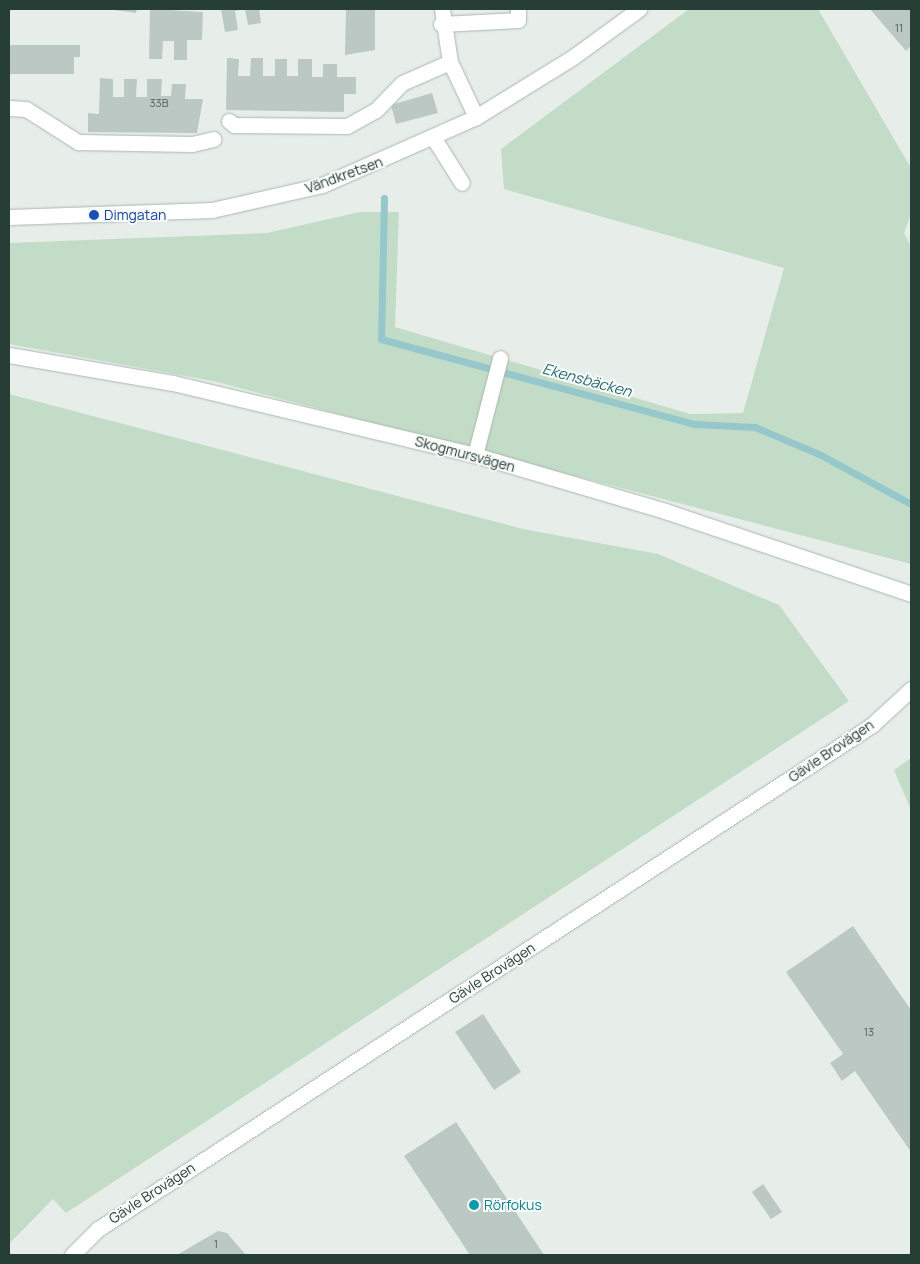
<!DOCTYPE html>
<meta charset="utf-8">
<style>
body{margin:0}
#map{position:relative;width:920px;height:1264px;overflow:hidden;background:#e7eeea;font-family:Manrope,sans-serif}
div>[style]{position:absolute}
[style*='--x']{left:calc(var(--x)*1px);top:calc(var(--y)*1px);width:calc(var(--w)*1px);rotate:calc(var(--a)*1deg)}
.green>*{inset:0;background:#c3dcc8}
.stream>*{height:7px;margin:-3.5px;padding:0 3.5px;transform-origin:3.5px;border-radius:3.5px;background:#96c7cb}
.building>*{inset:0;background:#bcc8c3}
.roads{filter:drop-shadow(0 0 1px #aab6b0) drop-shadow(0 0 1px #aab6b0)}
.minor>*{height:15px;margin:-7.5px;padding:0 7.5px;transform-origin:7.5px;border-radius:7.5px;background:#fff}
.dots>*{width:14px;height:14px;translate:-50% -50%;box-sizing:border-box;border:2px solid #f7faf9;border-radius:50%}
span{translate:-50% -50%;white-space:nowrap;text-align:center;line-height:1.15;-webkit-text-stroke:4px #f7faf9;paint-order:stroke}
.number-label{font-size:11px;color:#4c6059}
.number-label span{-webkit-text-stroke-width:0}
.street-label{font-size:14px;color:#273e36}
.transit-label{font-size:14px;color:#164399}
.left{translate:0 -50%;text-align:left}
.culture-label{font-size:14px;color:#0d838f}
.water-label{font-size:15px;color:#286c73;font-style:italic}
.frame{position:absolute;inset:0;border:10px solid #273e36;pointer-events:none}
</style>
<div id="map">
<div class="green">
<div style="clip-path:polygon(689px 9px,818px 9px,911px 168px,911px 214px,904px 233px,911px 246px,911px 564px,213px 381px,9px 344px,9px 243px,267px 233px,360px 212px,399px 212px,395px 327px,690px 414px,743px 413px,784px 268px,504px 189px,501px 149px)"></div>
<div style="clip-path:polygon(9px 394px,523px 529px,658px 554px,779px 605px,849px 701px,66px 1213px,53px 1199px,9px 1244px)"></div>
<div style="clip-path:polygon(911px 758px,911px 810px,894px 770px)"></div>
</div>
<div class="stream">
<div style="--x:384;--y:198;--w:141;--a:91.2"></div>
<div style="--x:381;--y:339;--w:324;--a:15.2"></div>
<div style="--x:694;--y:424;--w:61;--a:2.8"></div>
<div style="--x:755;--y:427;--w:69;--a:22.9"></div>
<div style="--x:819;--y:454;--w:105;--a:28.5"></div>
</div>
<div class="building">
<div style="clip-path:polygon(106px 9px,137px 9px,136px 13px)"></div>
<div style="clip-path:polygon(150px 9px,203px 12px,202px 40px,187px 40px,187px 60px,174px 60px,174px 41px,163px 41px,162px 59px,149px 59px)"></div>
<div style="clip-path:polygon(221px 9px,244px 9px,235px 11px,238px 30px,225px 32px)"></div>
<div style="clip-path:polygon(245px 9px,259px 9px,261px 23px,248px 25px)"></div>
<div style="clip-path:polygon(346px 9px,375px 9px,375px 50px,345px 55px)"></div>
<div style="clip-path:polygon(870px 9px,911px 9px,911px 46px,906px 51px)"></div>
<div style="clip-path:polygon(9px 45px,80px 45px,80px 57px,74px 57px,74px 74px,9px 74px)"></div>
<div style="clip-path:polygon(227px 58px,239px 59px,238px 76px,250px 76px,251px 58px,263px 58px,263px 76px,275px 76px,275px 59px,287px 59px,287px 76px,298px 76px,298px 59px,312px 59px,312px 77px,323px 77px,323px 64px,337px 64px,337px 77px,356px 77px,356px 94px,344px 94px,344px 112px,226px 110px)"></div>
<div style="clip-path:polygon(100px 78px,113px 79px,113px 97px,124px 97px,124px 79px,137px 79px,136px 97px,147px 97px,147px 79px,162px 79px,161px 96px,171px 96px,172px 84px,186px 84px,185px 99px,203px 99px,197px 133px,88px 132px,88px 113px,99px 114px)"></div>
<div style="clip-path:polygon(432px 93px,438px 113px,396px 124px,391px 105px)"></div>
<div style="clip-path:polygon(853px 926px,911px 1010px,911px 1152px,855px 1071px,842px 1081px,830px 1063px,843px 1054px,786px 972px)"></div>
<div style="clip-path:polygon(483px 1014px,521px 1072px,494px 1090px,455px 1032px)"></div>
<div style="clip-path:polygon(456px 1122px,544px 1255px,470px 1255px,404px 1156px)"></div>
<div style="clip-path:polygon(763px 1184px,782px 1212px,771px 1219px,752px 1192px)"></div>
<div style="clip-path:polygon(218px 1231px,227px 1233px,246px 1255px,177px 1255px)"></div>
</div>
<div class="roads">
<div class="minor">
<div style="--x:442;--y:9;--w:54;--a:81.4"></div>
<div style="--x:450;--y:62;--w:61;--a:64.7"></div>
<div style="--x:441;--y:24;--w:77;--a:-3"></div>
<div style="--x:518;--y:20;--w:11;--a:-90"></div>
<div style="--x:9;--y:108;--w:17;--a:3"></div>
<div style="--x:26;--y:109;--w:62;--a:32.4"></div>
<div style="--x:78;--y:142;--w:114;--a:1"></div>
<div style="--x:192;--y:144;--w:22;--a:-13"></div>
<div style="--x:229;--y:121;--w:6;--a:39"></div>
<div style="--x:234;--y:125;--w:113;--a:0.5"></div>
<div style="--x:347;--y:126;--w:33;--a:-29"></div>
<div style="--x:376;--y:110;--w:37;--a:-46"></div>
<div style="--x:402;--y:83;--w:52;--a:-23.6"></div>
<div style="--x:433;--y:137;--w:54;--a:57.8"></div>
<div style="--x:9;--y:217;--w:203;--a:-2"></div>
<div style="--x:212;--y:210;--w:113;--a:-12.8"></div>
<div style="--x:322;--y:185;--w:168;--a:-23.8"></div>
<div style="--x:476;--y:117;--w:114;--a:-31.7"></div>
<div style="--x:573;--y:57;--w:82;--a:-36"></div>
<div style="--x:9;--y:355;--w:166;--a:9.7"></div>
<div style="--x:173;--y:383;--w:310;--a:13.4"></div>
<div style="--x:475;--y:455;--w:198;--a:16.4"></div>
<div style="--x:665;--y:511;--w:260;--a:18.6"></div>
<div style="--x:475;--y:455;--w:100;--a:-75.5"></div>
<div style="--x:72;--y:1255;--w:37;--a:-45"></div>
<div style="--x:98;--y:1229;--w:924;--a:-33.07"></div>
<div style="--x:872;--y:725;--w:53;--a:-42.7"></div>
</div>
</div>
<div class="dots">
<div style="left:94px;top:215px;background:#1a4fb4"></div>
<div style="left:474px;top:1205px;background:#0f9aa8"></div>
</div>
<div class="number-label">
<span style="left:899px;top:28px">11</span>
<span style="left:159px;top:103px">33B</span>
<span style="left:869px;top:1032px">13</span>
<span style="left:216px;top:1244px">1</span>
</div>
<div class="street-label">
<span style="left:344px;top:175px;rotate:-20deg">Vändkretsen</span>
<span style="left:465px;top:454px;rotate:15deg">Skogmursvägen</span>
<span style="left:831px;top:751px;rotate:-34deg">Gävle Brovägen</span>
<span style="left:492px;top:973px;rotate:-33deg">Gävle Brovägen</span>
<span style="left:152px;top:1193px;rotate:-33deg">Gävle Brovägen</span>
</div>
<div class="transit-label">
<span class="left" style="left:104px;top:215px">Dimgatan</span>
</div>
<div class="culture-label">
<span class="left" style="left:484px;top:1205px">Rörfokus</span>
</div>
<div class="water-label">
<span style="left:587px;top:380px;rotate:15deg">Ekensbäcken</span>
</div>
<div class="frame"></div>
</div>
